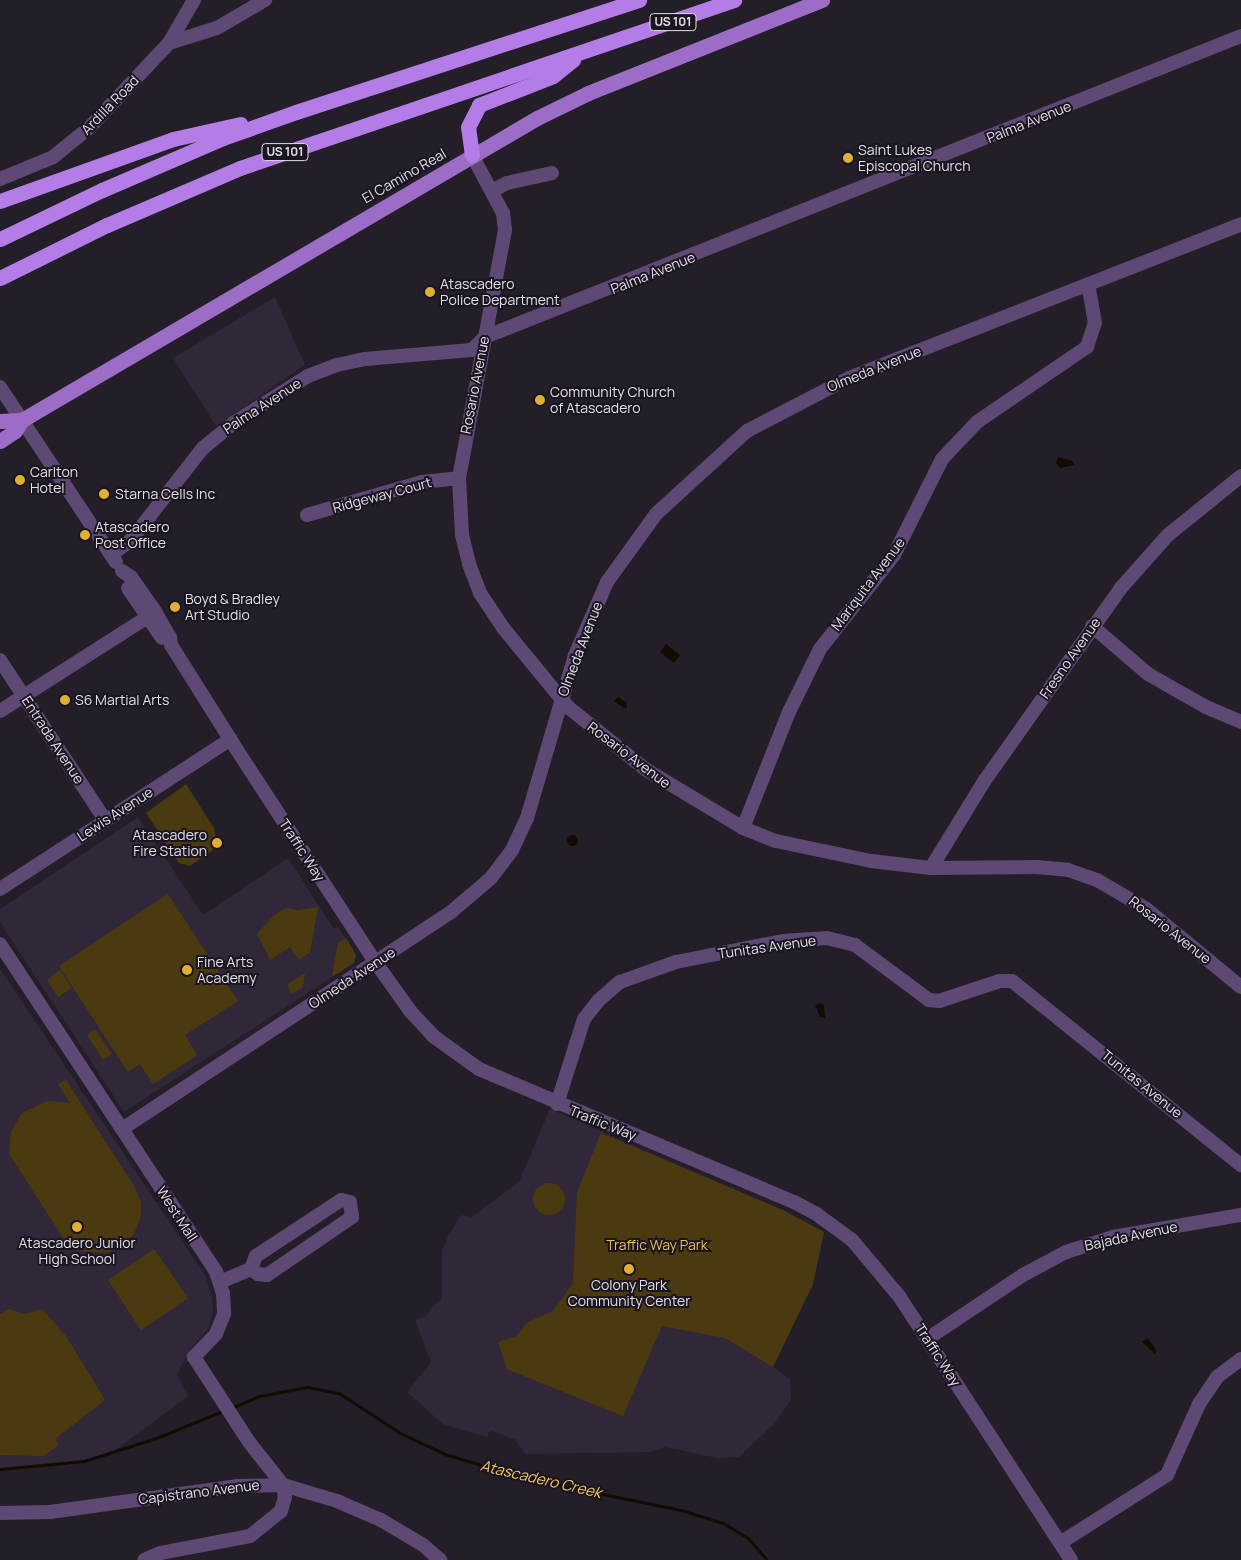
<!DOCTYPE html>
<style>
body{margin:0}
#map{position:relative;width:1241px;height:1560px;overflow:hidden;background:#241e29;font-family:Manrope,sans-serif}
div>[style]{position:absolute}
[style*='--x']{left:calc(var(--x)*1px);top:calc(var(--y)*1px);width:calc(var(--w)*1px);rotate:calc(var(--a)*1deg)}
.built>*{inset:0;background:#302838}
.green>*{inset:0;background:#4b3a0f}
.round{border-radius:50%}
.water>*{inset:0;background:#140b00}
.stream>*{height:3px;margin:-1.5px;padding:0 1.5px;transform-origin:1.5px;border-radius:1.5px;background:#140b00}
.minor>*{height:14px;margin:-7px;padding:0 7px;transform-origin:7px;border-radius:7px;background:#5e4974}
.major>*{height:15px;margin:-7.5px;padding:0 7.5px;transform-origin:7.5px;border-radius:7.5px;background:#9c6dc6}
.highway>*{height:15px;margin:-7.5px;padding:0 7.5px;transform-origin:7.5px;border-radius:7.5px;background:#b47ce7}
.dots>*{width:14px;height:14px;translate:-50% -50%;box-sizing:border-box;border:2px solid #1a1520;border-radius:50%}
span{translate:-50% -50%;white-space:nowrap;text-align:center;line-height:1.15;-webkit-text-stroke:4px #1a1520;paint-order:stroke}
.shield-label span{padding:1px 4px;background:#1a1520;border:1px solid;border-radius:4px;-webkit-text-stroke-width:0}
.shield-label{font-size:12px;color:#e2dee6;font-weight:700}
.street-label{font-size:14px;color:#e2dee6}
.poi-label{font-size:14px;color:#e2dee6}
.left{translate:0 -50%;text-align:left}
.right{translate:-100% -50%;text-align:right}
.park-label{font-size:14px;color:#eabf55}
.water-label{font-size:15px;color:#f2c75e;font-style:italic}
</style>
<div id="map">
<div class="built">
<div style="clip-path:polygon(275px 297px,305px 365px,216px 426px,173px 358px)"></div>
<div style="clip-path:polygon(138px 817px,203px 915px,288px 858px,334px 929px,338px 927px,356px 955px,354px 963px,124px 1112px,0 922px,0 909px)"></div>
<div style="clip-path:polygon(0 969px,205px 1275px,212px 1296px,213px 1312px,209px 1328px,191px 1348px,177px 1374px,188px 1396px,114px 1451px,84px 1461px,12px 1469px,0 1469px)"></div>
<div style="clip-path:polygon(550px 1109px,785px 1211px,824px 1232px,813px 1284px,773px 1367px,790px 1379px,791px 1399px,776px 1422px,739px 1457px,717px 1458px,665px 1447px,650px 1452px,525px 1454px,516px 1440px,490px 1430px,487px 1437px,443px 1424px,407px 1392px,431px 1362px,415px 1320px,426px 1316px,433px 1305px,442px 1299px,442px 1251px,449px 1234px,461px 1215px,472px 1217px,519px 1182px)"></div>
</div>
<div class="green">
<div style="clip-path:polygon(186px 784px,214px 828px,216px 838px,213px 850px,190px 866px,179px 863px,146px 813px)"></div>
<div style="clip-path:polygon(168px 894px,238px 1001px,185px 1035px,197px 1055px,153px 1084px,140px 1064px,128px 1072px,59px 966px)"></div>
<div style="clip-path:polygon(318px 907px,310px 952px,299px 960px,290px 947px,270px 960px,257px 934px,273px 916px,286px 908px,297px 910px)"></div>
<div style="clip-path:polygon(346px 938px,356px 955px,354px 963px,332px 977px,338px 943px)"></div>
<div style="clip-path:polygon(60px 970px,72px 988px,58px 997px,47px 980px)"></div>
<div style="clip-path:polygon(305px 973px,303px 987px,292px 994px,287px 985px)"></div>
<div style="clip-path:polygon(95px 1029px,112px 1054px,103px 1060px,87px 1035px)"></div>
<div style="clip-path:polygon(66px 1080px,134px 1186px,141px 1202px,141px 1216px,134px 1234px,121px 1247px,106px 1253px,80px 1251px,62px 1236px,9px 1154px,11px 1131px,22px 1113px,47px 1101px,70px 1103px,58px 1084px)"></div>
<div style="clip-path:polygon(601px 1133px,785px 1211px,824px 1232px,813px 1284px,773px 1367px,725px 1338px,662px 1326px,623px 1416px,507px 1369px,498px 1342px,516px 1336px,528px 1322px,553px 1311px,573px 1283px,577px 1192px)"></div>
<div class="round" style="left:533px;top:1183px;width:32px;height:32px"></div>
<div style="clip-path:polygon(154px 1249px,188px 1298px,141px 1330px,108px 1280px)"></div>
<div style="clip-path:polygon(8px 1309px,25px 1314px,42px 1309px,66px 1336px,105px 1400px,55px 1439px,59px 1445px,43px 1456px,0 1455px,0 1314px)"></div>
</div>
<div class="water">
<div style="clip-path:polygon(1058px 457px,1073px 461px,1074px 465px,1060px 468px,1056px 463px)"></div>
<div style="clip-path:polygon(666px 644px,680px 655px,674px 663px,660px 652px)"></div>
<div style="clip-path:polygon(618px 697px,627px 703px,626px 709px,614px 701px)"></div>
<div class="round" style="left:566.5px;top:834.5px;width:11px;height:11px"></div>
<div style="clip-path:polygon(821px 1003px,824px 1005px,825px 1018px,820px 1017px,815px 1005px)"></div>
<div style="clip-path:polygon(1148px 1338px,1156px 1350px,1155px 1354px,1142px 1342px)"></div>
</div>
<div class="stream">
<div style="--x:231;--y:1408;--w:30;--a:-23"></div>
<div style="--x:259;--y:1396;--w:49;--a:-10.6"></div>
<div style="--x:307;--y:1387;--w:33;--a:11"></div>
<div style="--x:339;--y:1393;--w:73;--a:33.3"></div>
<div style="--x:400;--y:1433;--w:50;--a:25"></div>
<div style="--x:445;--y:1454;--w:78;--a:17"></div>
<div style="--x:520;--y:1477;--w:164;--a:11.6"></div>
<div style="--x:681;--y:1510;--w:44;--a:17.2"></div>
<div style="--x:723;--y:1523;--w:29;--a:31"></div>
<div style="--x:748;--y:1538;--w:29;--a:49"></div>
<div style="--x:0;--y:1469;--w:84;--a:-5.4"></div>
<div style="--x:84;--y:1461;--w:79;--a:-17.7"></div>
<div style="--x:159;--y:1437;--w:71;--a:-22.2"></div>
</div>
<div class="minor">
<div style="--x:169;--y:43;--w:50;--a:-17.4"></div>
<div style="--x:217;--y:28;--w:56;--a:-30.3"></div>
<div style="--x:472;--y:155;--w:66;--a:61.9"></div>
<div style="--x:503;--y:213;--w:17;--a:83"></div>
<div style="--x:505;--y:230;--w:252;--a:100.5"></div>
<div style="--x:459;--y:478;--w:57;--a:87"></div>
<div style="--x:462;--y:535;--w:30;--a:76"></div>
<div style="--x:469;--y:564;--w:31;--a:69"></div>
<div style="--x:480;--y:593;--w:43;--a:56.3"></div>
<div style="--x:504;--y:629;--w:101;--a:50.6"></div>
<div style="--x:568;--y:707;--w:99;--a:38.8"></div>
<div style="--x:645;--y:769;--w:114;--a:31"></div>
<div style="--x:743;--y:828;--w:35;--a:22"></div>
<div style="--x:776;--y:841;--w:97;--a:11.9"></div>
<div style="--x:871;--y:861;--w:60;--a:6.7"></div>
<div style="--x:931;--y:868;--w:105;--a:-0.5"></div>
<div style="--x:1036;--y:867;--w:32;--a:5"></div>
<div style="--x:1068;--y:870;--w:31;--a:19"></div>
<div style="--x:1097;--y:880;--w:56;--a:30.3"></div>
<div style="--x:1145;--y:908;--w:124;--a:39.5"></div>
<div style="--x:0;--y:179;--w:57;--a:-22.5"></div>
<div style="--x:53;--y:157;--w:46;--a:-38.9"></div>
<div style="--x:89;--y:128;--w:117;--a:-46.7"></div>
<div style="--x:169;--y:43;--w:50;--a:-59.8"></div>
<div style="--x:492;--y:191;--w:17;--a:-28"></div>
<div style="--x:507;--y:183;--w:46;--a:-12.5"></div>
<div style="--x:0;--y:387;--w:210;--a:56.5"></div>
<div style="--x:307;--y:515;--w:120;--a:-16"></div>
<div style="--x:422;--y:482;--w:37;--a:-6"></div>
<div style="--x:112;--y:554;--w:24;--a:-36"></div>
<div style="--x:131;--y:540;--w:117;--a:-52"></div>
<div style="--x:203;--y:448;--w:41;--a:-39.1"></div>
<div style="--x:235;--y:422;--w:86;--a:-32.2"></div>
<div style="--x:308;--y:376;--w:31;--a:-21"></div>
<div style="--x:337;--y:365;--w:29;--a:-12"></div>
<div style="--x:365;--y:359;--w:107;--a:-4.8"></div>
<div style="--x:472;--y:350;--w:18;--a:-45"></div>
<div style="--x:485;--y:337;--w:814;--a:-21.71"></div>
<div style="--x:122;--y:571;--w:11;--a:34"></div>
<div style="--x:131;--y:577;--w:38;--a:55"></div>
<div style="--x:153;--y:608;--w:34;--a:60"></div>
<div style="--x:170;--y:637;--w:8;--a:83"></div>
<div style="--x:171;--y:645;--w:124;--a:57.8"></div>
<div style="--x:237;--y:750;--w:254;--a:56.9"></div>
<div style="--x:376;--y:963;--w:60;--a:54.5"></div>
<div style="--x:411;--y:1012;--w:33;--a:47"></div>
<div style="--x:433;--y:1036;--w:57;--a:35.7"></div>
<div style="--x:479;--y:1069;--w:342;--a:22.9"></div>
<div style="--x:794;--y:1202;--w:24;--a:28"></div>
<div style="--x:815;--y:1213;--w:46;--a:36.1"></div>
<div style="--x:852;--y:1240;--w:73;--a:50"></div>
<div style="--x:899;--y:1296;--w:315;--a:56.9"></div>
<div style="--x:128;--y:588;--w:60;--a:55.8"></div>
<div style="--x:1092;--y:626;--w:74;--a:40.6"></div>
<div style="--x:1148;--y:674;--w:67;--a:29.6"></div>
<div style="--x:1206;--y:707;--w:38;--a:23"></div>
<div style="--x:0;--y:660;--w:191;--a:56.7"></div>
<div style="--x:0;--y:711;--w:173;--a:-32.5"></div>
<div style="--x:743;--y:828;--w:125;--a:-68.4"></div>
<div style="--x:789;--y:712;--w:70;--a:-63.8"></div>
<div style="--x:820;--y:649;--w:120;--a:-51.8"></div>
<div style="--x:894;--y:555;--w:107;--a:-63.4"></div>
<div style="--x:942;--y:459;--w:51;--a:-46.6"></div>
<div style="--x:977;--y:422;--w:133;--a:-34.3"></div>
<div style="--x:1087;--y:347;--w:25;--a:-72"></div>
<div style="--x:1095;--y:323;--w:39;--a:-100"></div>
<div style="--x:931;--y:868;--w:103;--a:-58.5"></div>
<div style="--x:985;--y:780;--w:234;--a:-54.7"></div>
<div style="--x:1120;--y:589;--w:72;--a:-48.4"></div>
<div style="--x:1168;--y:535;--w:94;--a:-38.9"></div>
<div style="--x:0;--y:889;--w:275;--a:-33"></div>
<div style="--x:0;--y:944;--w:393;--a:56.6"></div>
<div style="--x:216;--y:1272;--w:22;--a:72"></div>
<div style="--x:223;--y:1293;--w:21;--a:87"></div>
<div style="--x:224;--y:1314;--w:22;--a:112"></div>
<div style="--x:216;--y:1334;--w:32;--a:134"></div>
<div style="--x:194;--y:1357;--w:101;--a:57.1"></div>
<div style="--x:249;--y:1442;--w:55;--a:51.7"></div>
<div style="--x:283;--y:1485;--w:12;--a:81"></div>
<div style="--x:285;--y:1497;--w:15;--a:106"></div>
<div style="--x:281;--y:1511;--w:40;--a:141"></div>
<div style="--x:250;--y:1536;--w:92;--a:169.3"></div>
<div style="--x:160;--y:1553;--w:17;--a:156"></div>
<div style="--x:557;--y:1104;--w:89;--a:-72.4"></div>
<div style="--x:584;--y:1019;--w:24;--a:-52"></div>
<div style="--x:599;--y:1000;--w:28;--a:-41"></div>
<div style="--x:620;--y:982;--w:59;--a:-19.7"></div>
<div style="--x:676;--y:962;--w:109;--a:-11.1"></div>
<div style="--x:783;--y:941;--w:44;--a:-3.9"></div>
<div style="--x:827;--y:938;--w:29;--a:14"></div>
<div style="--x:855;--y:945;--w:92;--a:36.6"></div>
<div style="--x:929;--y:1000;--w:10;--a:6"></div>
<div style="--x:939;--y:1001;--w:64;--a:-18.2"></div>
<div style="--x:1000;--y:981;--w:12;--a:0"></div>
<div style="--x:1012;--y:981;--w:294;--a:38.8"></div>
<div style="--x:122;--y:1129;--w:394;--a:-33.4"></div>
<div style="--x:451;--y:912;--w:52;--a:-40.4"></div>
<div style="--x:491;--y:878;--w:35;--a:-53"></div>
<div style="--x:512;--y:850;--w:35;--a:-65"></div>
<div style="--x:527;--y:818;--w:170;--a:-73.6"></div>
<div style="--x:575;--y:655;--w:80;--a:-66.3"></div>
<div style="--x:607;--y:582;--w:84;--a:-54.2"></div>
<div style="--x:656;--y:514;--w:123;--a:-42.4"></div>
<div style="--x:747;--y:431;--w:115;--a:-27.5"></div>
<div style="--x:849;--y:378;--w:421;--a:-21.4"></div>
<div style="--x:220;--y:1282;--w:34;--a:-23"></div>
<div style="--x:251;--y:1269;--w:9;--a:36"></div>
<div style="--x:258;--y:1274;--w:9;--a:6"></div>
<div style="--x:267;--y:1275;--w:103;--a:-34.3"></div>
<div style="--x:352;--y:1217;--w:15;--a:-98"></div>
<div style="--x:350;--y:1202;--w:9;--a:-167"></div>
<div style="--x:341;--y:1200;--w:102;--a:146.6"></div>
<div style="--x:256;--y:1256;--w:14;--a:111"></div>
<div style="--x:927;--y:1339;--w:115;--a:-33.7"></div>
<div style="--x:1023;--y:1275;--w:49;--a:-28.1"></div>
<div style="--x:1066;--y:1252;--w:49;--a:-17.7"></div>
<div style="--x:1113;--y:1237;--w:130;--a:-9.8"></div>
<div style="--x:0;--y:1513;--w:50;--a:-1.1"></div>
<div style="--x:50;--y:1512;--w:190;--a:-7.9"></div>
<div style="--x:238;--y:1486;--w:45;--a:-1.3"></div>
<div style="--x:283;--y:1485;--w:56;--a:16.5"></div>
<div style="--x:337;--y:1501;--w:48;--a:23.4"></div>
<div style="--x:381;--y:1520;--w:49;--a:30.8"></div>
<div style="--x:423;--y:1545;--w:23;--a:41"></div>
<div style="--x:1060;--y:1543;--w:127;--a:-32.4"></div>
<div style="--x:1167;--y:1475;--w:78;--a:-65.7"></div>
<div style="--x:1199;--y:1404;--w:32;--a:-56"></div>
<div style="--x:1217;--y:1377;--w:30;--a:-37"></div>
</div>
<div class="major">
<div style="--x:0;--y:421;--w:22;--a:-3"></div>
<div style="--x:0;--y:441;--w:18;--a:-34"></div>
<div style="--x:15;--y:431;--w:13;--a:-58"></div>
<div style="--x:22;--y:420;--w:597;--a:-30.39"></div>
<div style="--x:537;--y:118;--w:57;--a:-26.1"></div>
<div style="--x:588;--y:93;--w:252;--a:-21.7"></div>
</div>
<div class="highway">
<div style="--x:472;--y:155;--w:28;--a:-98"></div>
<div style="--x:468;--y:127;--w:25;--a:-63"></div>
<div style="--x:479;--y:105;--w:79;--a:-21.4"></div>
<div style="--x:553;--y:76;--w:26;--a:-39"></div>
<div style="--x:0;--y:201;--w:184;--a:-19.7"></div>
<div style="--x:173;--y:139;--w:69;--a:-12.6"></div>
<div style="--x:0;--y:239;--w:113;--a:-25.7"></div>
<div style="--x:102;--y:190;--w:132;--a:-23.3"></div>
<div style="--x:223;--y:138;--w:77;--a:-19.6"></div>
<div style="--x:296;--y:112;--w:361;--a:-18.1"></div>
<div style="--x:0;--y:278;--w:119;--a:-26.4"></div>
<div style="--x:107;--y:225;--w:145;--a:-23.2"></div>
<div style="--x:240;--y:168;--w:522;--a:-18.78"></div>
</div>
<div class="dots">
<div style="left:848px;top:158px;background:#dfb034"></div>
<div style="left:430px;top:292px;background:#dfb034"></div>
<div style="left:540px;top:400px;background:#dfb034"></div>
<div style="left:20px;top:480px;background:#dfb034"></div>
<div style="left:104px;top:494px;background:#dfb034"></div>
<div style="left:85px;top:535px;background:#dfb034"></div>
<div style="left:175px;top:607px;background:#dfb034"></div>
<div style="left:65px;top:700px;background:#dfb034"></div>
<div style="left:217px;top:843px;background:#dfb034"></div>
<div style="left:187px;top:970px;background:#dfb034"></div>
<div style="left:77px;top:1227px;background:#dfb034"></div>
<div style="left:629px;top:1269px;background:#dfb034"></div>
</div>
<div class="shield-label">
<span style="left:673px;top:22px">US 101</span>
<span style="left:285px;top:152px">US 101</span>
</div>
<div class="street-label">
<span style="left:110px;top:105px;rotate:-46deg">Ardilla Road</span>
<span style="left:1029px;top:122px;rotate:-22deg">Palma Avenue</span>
<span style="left:404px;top:176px;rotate:-30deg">El Camino Real</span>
<span style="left:653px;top:273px;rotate:-22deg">Palma Avenue</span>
<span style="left:874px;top:369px;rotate:-22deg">Olmeda Avenue</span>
<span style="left:475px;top:385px;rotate:-79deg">Rosario Avenue</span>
<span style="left:262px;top:406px;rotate:-33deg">Palma Avenue</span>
<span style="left:382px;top:495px;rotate:-15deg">Ridgeway Court</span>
<span style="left:868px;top:584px;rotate:-53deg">Mariquita Avenue</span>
<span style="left:580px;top:649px;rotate:-69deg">Olmeda Avenue</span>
<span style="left:1070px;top:658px;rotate:-55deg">Fresno Avenue</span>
<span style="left:53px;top:740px;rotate:57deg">Entrada Avenue</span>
<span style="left:629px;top:755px;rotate:37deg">Rosario Avenue</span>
<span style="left:115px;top:814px;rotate:-33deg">Lewis Avenue</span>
<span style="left:302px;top:850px;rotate:57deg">Traffic Way</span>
<span style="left:1170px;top:930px;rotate:38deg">Rosario Avenue</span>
<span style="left:767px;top:947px;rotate:-8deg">Tunitas Avenue</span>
<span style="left:352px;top:978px;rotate:-33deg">Olmeda Avenue</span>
<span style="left:1142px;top:1084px;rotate:39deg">Tunitas Avenue</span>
<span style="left:603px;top:1123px;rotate:22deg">Traffic Way</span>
<span style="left:177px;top:1214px;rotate:57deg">West Mall</span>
<span style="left:1131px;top:1236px;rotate:-12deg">Bajada Avenue</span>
<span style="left:938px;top:1355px;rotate:57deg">Traffic Way</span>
<span style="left:199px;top:1492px;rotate:-7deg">Capistrano Avenue</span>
</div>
<div class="poi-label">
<span class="left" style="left:858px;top:158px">Saint Lukes<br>Episcopal Church</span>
<span class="left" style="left:440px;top:292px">Atascadero<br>Police Department</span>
<span class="left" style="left:550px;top:400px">Community Church<br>of Atascadero</span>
<span class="left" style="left:30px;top:480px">Carlton<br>Hotel</span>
<span class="left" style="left:115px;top:494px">Starna Cells Inc</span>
<span class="left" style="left:95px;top:535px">Atascadero<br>Post Office</span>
<span class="left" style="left:185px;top:607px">Boyd &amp; Bradley<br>Art Studio</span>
<span class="left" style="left:75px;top:700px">S6 Martial Arts</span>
<span class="right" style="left:207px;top:843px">Atascadero<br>Fire Station</span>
<span class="left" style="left:197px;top:970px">Fine Arts<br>Academy</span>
<span style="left:77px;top:1251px">Atascadero Junior<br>High School</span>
<span style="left:629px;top:1293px">Colony Park<br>Community Center</span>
</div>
<div class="park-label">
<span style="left:657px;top:1245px">Traffic Way Park</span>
</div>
<div class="water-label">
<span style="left:541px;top:1479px;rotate:13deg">Atascadero Creek</span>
</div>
</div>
